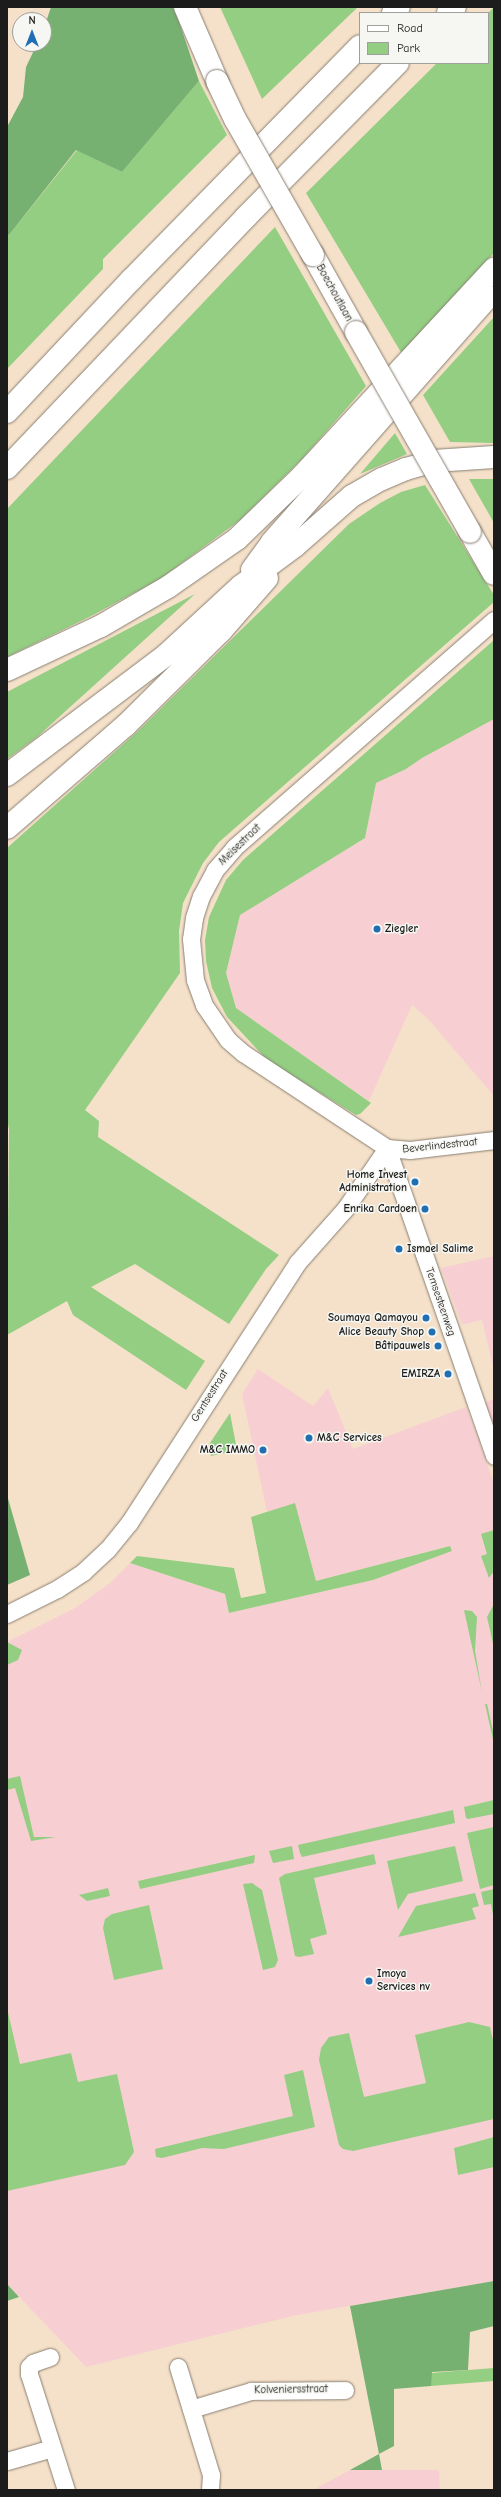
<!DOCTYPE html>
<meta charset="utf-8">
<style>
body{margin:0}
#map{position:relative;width:501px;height:2497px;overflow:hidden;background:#f5e1c9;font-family:"Comic Neue",sans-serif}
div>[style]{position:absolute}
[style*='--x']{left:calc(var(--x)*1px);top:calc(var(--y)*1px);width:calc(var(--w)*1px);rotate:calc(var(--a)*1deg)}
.built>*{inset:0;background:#f7cfd2}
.green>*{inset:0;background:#93ce83}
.forest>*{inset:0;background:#76b171}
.roads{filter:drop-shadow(0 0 1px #887e72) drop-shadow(0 0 1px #887e72)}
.minor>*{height:17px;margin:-8.5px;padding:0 8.5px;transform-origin:8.5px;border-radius:8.5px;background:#fff}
.major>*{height:22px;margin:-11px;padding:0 11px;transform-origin:11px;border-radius:11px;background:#fff}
.highway>*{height:22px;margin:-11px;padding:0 11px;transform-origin:11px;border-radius:11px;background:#fff}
.bridges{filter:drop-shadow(0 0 1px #887e72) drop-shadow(0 0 1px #887e72)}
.major-bridge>*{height:22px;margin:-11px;padding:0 11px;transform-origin:11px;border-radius:11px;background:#fff}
.dots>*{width:11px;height:11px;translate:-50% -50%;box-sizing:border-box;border:2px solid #f6f6f2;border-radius:50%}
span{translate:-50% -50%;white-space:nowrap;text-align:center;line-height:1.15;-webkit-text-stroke:3px #f6f6f2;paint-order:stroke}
.street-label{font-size:11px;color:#1c1c1c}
.poi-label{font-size:11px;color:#1c1c1c;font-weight:700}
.left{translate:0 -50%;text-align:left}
.right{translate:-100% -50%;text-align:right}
.frame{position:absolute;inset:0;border:8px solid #1c1c1c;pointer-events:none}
.legend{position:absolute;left:359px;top:12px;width:130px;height:52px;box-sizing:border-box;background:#f6f6f2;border:1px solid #9f9f9c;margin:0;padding:5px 7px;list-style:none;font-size:12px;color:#1c1c1c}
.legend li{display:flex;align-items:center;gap:8px;height:20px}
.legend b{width:20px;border:1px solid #9f9f9c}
.north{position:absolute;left:12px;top:12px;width:40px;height:40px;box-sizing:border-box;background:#f6f6f2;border:1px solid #9f9f9c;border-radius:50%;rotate:0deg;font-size:11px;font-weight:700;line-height:16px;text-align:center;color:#1c1c1c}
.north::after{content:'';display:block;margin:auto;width:14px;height:18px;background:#1f6fb2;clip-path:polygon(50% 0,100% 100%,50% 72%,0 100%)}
</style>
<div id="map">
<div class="built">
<div style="clip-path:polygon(494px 719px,494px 1096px,428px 1019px,412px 1005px,369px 1101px,236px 1008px,226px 973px,240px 915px,365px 838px,376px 783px,406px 769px,422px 758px)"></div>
<div style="clip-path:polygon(494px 1256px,494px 1370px,482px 1320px,462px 1325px,441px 1268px)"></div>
<div style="clip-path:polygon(258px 1369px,313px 1406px,328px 1388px,353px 1449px,466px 1407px,494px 1483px,494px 2281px,297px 2315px,86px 2367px,7px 2284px,7px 1642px,75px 1608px,110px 1583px,130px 1563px,225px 1594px,229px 1613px,373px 1580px,452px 1551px,449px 1546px,316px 1581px,295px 1504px,267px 1512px,242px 1394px)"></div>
<div style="clip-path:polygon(494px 1399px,494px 1432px,483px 1403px)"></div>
<div style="clip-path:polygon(350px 2470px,439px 2470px,440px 2490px,313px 2490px)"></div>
</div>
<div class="green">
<div style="clip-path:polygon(220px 7px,358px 7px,262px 99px)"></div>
<div style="clip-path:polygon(494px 7px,494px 253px,402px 354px,306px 193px,437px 63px,488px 63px,488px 13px)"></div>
<div style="clip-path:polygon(199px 81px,227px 135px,103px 259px,103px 269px,7px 369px,7px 234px,9px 235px,77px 150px,122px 172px)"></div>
<div style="clip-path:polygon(275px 227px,366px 386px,303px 458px,240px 520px,160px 579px,91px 616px,7px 657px,7px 509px)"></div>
<div style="clip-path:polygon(494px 317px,494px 443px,450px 442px,423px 395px)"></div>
<div style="clip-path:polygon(395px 433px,407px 454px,360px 474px)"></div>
<div style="clip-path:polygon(469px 479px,494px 479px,494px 523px)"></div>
<div style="clip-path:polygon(425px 485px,494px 595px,494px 602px,219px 842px,203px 863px,183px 903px,179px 931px,180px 973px,85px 1110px,99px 1121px,98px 1137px,279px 1255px,266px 1269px,229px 1324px,135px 1264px,91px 1287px,205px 1361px,186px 1390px,73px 1315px,67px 1301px,7px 1335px,9px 1130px,7px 1117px,7px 848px,137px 732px,349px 524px,380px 503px,401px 492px)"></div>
<div style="clip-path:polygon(195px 594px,37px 737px,7px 759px,7px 692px)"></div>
<div style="clip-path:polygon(494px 640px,494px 719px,422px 758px,406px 769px,376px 783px,365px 838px,240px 915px,226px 973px,236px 1008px,371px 1103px,360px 1114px,356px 1115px,268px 1061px,227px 1017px,212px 988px,206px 961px,205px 940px,209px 917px,226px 880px,243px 860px)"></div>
<div style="clip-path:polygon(230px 1413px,237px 1450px,211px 1456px,208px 1446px)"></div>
<div style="clip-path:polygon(295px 1503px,316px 1581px,450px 1546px,452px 1551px,373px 1580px,229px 1613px,225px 1594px,130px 1563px,137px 1556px,234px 1568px,241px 1598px,266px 1593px,251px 1517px)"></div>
<div style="clip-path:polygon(494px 1530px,494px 1571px,489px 1578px,481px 1556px,487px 1554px,481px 1534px)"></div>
<div style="clip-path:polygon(494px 1604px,494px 1648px,487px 1617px)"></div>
<div style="clip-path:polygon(464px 1610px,472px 1611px,477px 1617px,475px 1651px,482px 1692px)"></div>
<div style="clip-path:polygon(7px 1642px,22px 1650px,18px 1660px,7px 1665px)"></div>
<div style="clip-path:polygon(485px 1704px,487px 1704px,494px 1735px,494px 1744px)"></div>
<div style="clip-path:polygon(20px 1776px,34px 1837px,56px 1837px,31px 1841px,15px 1788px,7px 1790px,7px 1779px)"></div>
<div style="clip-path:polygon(494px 1800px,494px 1814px,468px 1819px,466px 1818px,464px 1807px)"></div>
<div style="clip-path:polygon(453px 1810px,455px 1823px,302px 1857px,300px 1853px,298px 1845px)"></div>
<div style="clip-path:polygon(494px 1827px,494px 1885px,480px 1889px,467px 1833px)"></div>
<div style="clip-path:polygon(292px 1846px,294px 1859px,273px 1863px,269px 1851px)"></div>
<div style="clip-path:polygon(455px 1846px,463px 1881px,408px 1894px,398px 1910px,387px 1861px)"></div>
<div style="clip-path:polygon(374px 1854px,376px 1864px,314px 1878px,327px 1934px,310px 1939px,314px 1954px,299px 1957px,295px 1956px,279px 1878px,285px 1874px)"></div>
<div style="clip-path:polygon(255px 1855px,254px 1863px,140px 1889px,138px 1881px)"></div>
<div style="clip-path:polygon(252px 1883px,262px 1890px,278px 1960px,275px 1967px,263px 1970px,243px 1884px)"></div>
<div style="clip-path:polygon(108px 1888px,110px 1896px,87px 1901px,79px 1895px)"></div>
<div style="clip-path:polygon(494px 1889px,494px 1915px,493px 1915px,491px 1904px,484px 1905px,481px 1892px)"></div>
<div style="clip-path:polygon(475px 1893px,479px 1906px,472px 1908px,476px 1919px,398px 1937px,416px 1906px)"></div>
<div style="clip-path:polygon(149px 1905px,163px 1969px,114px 1980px,103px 1928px,105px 1919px,112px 1914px)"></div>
<div style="clip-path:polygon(7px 2008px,20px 2064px,71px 2053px,78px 2082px,117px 2074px,134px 2152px,125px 2165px,7px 2191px)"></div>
<div style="clip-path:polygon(469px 2022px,490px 2027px,494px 2044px,494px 2119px,353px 2151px,343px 2149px,339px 2145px,319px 2060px,321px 2048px,329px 2037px,349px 2033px,364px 2097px,426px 2083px,415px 2035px)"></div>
<div style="clip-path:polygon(303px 2070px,315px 2127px,224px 2149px,202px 2148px,162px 2158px,156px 2157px,155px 2149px,293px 2116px,284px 2075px)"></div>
<div style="clip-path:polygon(494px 2137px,494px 2167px,458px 2175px,454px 2148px)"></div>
<div style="clip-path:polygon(494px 2368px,494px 2381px,431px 2386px,431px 2373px)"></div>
</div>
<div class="forest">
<div style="clip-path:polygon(51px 7px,174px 7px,199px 81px,122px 172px,76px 150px,9px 235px,7px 234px,7px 127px,23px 97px,26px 67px,37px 44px,44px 44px,44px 28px)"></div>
<div style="clip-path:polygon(7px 1495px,30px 1575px,7px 1585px)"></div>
<div style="clip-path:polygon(494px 2281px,494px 2326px,470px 2332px,468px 2370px,432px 2372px,431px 2386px,394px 2389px,394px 2446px,379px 2454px,382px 2470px,350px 2470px,379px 2454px,350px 2306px)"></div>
<div style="clip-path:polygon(7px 2284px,19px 2297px,7px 2301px)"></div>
</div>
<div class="roads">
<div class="minor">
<div style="--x:494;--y:620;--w:346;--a:138.8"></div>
<div style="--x:234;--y:848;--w:29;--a:131"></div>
<div style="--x:215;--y:870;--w:30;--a:118"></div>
<div style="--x:201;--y:896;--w:23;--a:108"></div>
<div style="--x:194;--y:918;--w:21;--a:98"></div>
<div style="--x:191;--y:939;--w:41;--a:84.4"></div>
<div style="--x:195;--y:980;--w:27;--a:70"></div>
<div style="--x:204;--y:1005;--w:42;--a:55.6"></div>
<div style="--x:228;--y:1040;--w:20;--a:41"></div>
<div style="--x:243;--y:1053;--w:173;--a:33.4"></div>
<div style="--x:387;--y:1148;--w:23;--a:5"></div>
<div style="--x:410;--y:1150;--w:85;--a:-6.8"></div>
<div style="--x:387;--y:1148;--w:326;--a:70.8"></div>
<div style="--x:7;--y:1614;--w:56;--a:-26.6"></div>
<div style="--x:57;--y:1589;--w:31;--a:-33"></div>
<div style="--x:83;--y:1572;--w:33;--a:-43"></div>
<div style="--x:107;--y:1550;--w:35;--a:-51"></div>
<div style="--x:129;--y:1523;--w:310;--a:-57.1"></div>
<div style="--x:297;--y:1263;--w:72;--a:-48.4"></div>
<div style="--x:345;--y:1209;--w:74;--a:-55.5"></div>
<div style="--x:50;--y:2357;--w:18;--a:161"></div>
<div style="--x:33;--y:2363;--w:6;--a:135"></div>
<div style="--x:29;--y:2367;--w:7;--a:90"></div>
<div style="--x:29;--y:2374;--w:122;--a:72.3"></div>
<div style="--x:178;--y:2367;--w:113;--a:73"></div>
<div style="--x:211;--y:2475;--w:15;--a:94"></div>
<div style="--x:191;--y:2409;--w:63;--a:-16.7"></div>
<div style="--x:251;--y:2391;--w:94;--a:-0.6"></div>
<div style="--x:7;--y:2461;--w:47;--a:-16.1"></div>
</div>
<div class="major">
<div style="--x:185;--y:7;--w:81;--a:66.6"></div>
<div style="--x:313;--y:255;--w:88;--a:60.8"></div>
<div style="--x:470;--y:532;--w:48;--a:60.3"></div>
</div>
<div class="highway">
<div style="--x:393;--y:13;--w:8;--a:-45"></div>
<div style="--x:448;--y:13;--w:9;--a:-41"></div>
<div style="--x:7;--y:412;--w:181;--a:-46.8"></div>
<div style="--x:131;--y:280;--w:327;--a:-45.6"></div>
<div style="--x:7;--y:468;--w:347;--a:-46.4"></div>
<div style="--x:246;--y:217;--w:216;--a:-45.4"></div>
<div style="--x:252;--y:570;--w:34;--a:-54"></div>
<div style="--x:272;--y:542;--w:327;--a:-48.6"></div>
<div style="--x:7;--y:670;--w:104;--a:-25.1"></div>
<div style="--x:101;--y:626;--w:78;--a:-30.2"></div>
<div style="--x:168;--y:587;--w:84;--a:-34.8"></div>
<div style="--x:237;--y:539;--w:93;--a:-44.1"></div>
<div style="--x:304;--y:474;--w:280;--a:-47.2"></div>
<div style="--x:7;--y:775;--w:199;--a:-37"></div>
<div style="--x:166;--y:655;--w:102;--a:-42.6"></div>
<div style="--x:241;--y:586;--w:67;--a:-36.5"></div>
<div style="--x:295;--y:546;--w:76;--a:-41.3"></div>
<div style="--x:352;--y:496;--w:34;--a:-30"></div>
<div style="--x:382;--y:479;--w:26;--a:-23"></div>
<div style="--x:406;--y:469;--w:29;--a:-16"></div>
<div style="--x:434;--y:461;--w:60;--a:-3.8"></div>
<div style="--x:7;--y:828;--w:157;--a:-40.9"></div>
<div style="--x:126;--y:725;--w:134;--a:-44.7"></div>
<div style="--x:221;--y:631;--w:70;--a:-49"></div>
</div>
</div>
<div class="bridges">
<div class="major-bridge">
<div style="--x:217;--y:81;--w:42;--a:64.7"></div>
<div style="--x:235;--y:119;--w:157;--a:60.2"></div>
<div style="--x:356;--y:332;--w:230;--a:60.3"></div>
</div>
</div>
<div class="dots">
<div style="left:377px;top:929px;background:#1f6fb2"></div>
<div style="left:415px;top:1182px;background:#1f6fb2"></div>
<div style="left:425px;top:1209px;background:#1f6fb2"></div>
<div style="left:399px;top:1249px;background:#1f6fb2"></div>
<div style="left:426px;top:1318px;background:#1f6fb2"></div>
<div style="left:432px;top:1332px;background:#1f6fb2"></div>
<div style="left:438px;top:1346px;background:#1f6fb2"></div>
<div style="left:448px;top:1374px;background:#1f6fb2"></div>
<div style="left:309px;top:1438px;background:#1f6fb2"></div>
<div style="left:263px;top:1450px;background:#1f6fb2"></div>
<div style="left:369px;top:1981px;background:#1f6fb2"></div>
</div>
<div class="street-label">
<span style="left:334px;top:293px;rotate:61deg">Boechoutlaan</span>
<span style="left:240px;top:845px;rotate:-44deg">Meisestraat</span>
<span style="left:440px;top:1146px;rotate:-6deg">Beverlindestraat</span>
<span style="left:440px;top:1302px;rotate:71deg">Temsesteenweg</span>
<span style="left:210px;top:1396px;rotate:-58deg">Gentsestraat</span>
<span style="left:291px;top:2390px;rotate:-1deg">Kolveniersstraat</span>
</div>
<div class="poi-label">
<span class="left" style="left:385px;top:929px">Ziegler</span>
<span class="right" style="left:407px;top:1182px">Home Invest<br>Administration</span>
<span class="right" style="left:417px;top:1209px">Enrika Cardoen</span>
<span class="left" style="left:407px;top:1249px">Ismael Salime</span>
<span class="right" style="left:418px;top:1318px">Soumaya Qamayou</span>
<span class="right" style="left:424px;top:1332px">Alice Beauty Shop</span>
<span class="right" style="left:430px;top:1346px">Bâtipauwels</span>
<span class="right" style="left:440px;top:1374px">EMIRZA</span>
<span class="left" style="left:317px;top:1438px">M&amp;C Services</span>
<span class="right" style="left:255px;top:1450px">M&amp;C IMMO</span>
<span class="left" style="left:377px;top:1981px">Imoya<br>Services nv</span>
</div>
<div class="frame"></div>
<ul class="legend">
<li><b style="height:5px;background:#fff"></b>Road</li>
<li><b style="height:11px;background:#93ce83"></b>Park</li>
</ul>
<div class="north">N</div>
</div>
